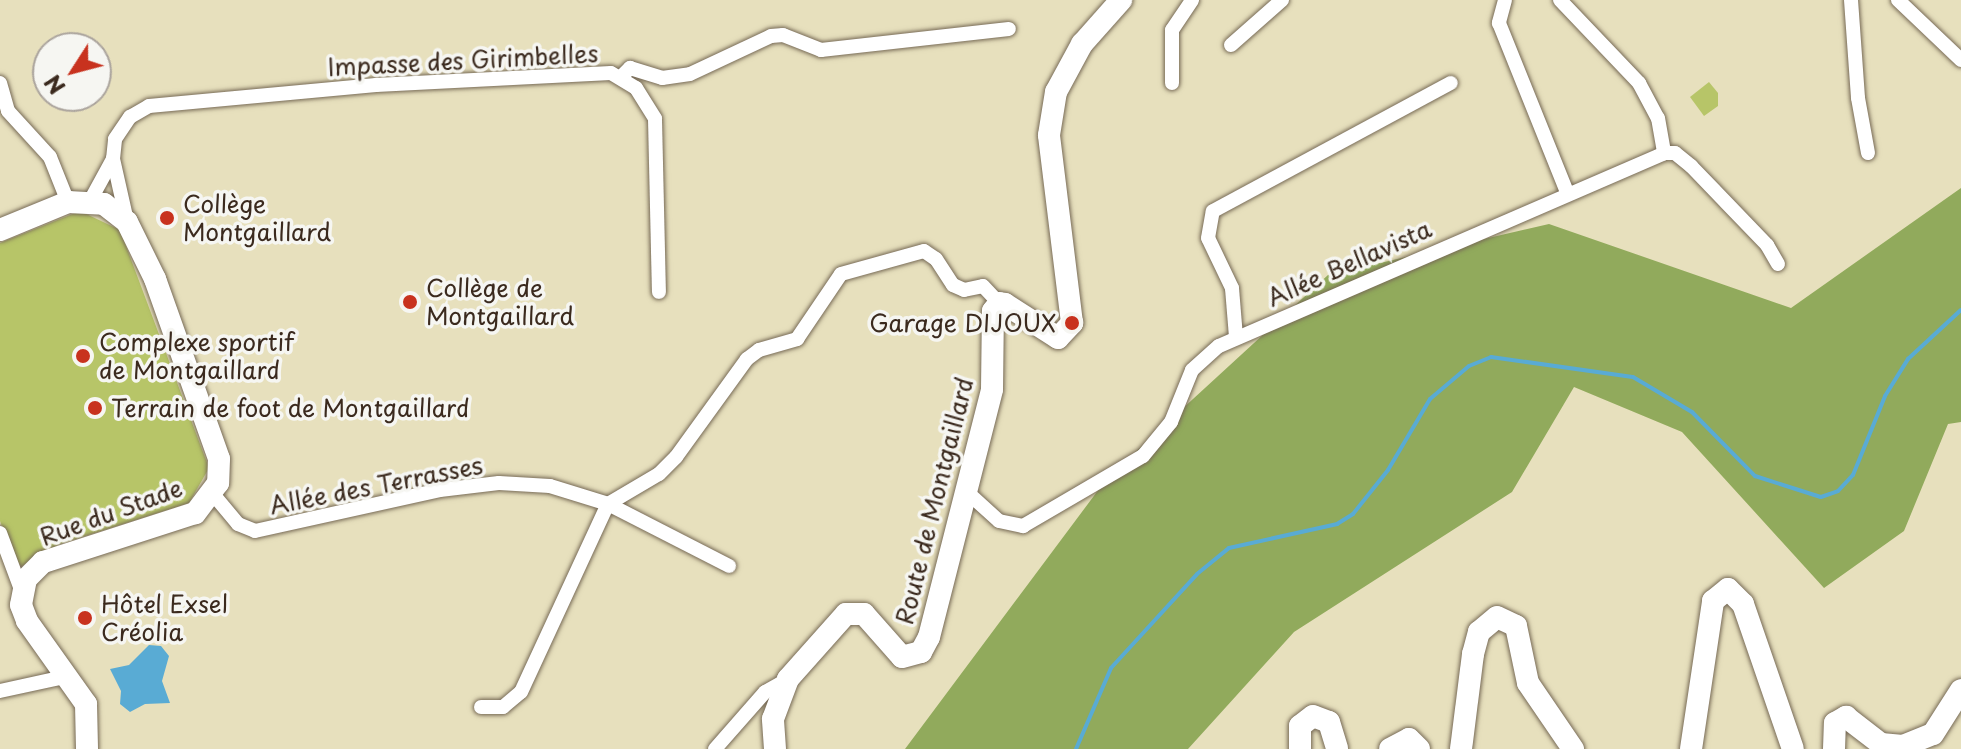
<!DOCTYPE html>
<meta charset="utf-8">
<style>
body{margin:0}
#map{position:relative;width:1961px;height:749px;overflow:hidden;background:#e7e0bd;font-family:"Playpen Sans",sans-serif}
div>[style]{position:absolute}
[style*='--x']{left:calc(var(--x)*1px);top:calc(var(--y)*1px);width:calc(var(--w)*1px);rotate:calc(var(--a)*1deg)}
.green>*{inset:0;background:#b7c568}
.forest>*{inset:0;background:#91aa5c}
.water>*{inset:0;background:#59abd4}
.stream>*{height:4px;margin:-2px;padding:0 2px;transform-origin:2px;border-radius:2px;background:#59abd4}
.roads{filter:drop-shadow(0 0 2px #776a56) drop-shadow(0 0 2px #776a56)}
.street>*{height:14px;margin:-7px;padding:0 7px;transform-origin:7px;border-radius:7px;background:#fff}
.secondary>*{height:22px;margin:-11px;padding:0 11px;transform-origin:11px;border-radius:11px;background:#fff}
.dots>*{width:22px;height:22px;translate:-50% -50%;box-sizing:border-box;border:4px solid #f6f6f2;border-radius:50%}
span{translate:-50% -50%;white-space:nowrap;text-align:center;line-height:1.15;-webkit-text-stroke:7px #f6f6f2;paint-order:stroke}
.street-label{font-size:24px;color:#3b2a1e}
.poi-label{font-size:24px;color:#3b2a1e}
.left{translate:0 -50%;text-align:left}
.right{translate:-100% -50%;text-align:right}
.north{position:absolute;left:32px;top:32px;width:80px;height:80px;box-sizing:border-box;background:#f6f6f2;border:2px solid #aba49d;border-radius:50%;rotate:234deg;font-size:22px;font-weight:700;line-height:32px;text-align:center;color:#3b2a1e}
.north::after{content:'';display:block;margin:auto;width:28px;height:36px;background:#c8321e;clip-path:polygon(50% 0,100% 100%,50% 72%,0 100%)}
</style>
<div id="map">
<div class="green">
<div style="clip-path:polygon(1709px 82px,1718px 93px,1718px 106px,1704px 116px,1690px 97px)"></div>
<div style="clip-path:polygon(80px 211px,120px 230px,209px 468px,189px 503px,60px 544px,22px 566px,15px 564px,0 521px,0 243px)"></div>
</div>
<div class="forest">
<div style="clip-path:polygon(1961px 188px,1961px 422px,1948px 424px,1904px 531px,1824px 588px,1682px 432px,1574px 387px,1512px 492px,1294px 632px,1188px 749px,905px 749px,1108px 477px,1328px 275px,1549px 224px,1791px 308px)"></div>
</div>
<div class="water">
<div style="clip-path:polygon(149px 645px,161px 646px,169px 656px,162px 681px,170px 703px,145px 704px,130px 712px,120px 704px,121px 691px,110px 669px,129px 665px)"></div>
</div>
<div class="stream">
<div style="--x:1076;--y:749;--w:88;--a:-66.6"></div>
<div style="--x:1111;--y:668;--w:127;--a:-47.5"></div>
<div style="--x:1197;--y:574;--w:41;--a:-39.1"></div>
<div style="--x:1229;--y:548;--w:111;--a:-12.5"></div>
<div style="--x:1337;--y:524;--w:19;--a:-32"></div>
<div style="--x:1353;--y:514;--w:56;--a:-51.5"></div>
<div style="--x:1388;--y:470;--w:82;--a:-59.4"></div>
<div style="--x:1430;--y:399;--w:51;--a:-40.2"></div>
<div style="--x:1469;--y:366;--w:24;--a:-22"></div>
<div style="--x:1491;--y:357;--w:143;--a:8"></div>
<div style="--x:1633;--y:377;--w:69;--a:30.7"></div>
<div style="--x:1692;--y:412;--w:90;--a:45.5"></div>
<div style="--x:1755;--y:476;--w:69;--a:17.7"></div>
<div style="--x:1821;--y:497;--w:18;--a:-19"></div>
<div style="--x:1838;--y:491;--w:22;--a:-47"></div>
<div style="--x:1853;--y:475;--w:85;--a:-67.9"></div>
<div style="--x:1885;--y:396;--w:44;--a:-58.1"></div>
<div style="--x:1908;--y:359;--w:72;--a:-42.8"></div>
</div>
<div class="roads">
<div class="street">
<div style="--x:1505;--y:0;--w:24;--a:105"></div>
<div style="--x:1499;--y:23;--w:182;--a:68.1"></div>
<div style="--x:1560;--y:0;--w:115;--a:46.4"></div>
<div style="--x:1639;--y:83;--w:40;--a:62"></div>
<div style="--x:1658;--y:118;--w:36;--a:80"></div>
<div style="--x:1851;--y:0;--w:98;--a:85.9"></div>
<div style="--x:1858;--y:98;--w:56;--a:79.7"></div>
<div style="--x:1898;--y:0;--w:87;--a:43.6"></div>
<div style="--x:1231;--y:45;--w:68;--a:-41.4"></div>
<div style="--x:621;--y:77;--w:13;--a:-45"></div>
<div style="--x:630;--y:68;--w:34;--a:17"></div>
<div style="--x:662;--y:78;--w:28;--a:-8"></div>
<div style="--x:690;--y:74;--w:89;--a:-25.1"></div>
<div style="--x:771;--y:36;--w:12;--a:-5"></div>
<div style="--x:783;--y:35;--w:41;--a:21.5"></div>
<div style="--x:821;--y:50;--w:189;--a:-6.4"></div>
<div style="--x:0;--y:83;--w:29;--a:74"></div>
<div style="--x:8;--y:111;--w:62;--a:47.6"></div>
<div style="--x:50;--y:157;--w:48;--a:68.2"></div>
<div style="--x:1172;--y:83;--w:53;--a:-90"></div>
<div style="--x:1172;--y:30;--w:36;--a:-56"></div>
<div style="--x:90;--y:201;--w:48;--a:-61.3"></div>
<div style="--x:127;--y:221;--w:64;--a:-102.7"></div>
<div style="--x:113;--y:159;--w:20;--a:-84"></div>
<div style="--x:115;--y:139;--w:27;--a:-56"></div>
<div style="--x:130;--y:117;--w:22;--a:-30"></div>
<div style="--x:149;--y:106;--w:228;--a:-5.3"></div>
<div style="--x:376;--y:85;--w:235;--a:-2.9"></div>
<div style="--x:611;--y:73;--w:29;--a:31"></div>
<div style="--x:636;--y:88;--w:36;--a:58"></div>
<div style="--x:655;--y:119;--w:173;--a:88.7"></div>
<div style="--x:1236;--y:337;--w:49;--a:-94.7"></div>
<div style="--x:1232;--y:288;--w:55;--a:-115.6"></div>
<div style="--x:1208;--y:238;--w:27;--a:-80"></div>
<div style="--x:1213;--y:211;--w:270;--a:-28.3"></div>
<div style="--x:967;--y:492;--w:43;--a:42.2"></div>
<div style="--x:999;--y:521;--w:25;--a:12"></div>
<div style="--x:1023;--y:526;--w:139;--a:-30.3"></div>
<div style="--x:1143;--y:456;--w:44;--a:-50.5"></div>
<div style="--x:1171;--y:422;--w:56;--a:-68"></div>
<div style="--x:1192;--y:370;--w:36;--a:-42"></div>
<div style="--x:1219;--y:346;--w:485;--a:-23.4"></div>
<div style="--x:1664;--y:153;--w:11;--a:0"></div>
<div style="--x:1675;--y:153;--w:21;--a:39"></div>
<div style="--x:1691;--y:166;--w:110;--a:46.1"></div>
<div style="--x:1767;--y:245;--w:22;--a:60"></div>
<div style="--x:213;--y:494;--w:39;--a:50"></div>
<div style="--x:238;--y:524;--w:18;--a:22"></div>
<div style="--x:255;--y:531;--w:189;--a:-12.5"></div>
<div style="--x:440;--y:490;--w:59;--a:-6.8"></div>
<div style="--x:499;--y:483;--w:51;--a:3.4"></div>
<div style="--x:550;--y:486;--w:61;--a:17.2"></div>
<div style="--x:608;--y:504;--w:136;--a:27.1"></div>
<div style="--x:0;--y:533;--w:63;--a:69.6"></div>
<div style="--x:0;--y:691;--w:71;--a:-12.3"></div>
<div style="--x:481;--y:707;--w:22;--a:0"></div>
<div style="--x:503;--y:707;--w:23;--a:-40"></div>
<div style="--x:521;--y:692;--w:207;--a:-65.2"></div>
<div style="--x:608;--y:504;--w:59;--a:-30.5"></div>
<div style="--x:659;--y:474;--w:24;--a:-45"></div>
<div style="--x:676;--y:457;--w:121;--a:-54.1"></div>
<div style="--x:747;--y:359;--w:15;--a:-37"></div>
<div style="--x:759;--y:350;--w:40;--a:-16"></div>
<div style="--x:797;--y:339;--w:78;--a:-55.9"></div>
<div style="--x:841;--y:274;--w:86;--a:-15.5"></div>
<div style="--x:924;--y:251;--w:14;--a:34"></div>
<div style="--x:936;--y:259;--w:31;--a:57"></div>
<div style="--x:953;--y:285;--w:12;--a:24"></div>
<div style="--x:964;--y:290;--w:19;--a:-12"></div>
<div style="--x:983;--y:286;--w:23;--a:47"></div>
<div style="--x:715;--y:749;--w:76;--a:-48.7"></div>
<div style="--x:765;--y:692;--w:26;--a:-29"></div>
</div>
<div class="secondary">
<div style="--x:0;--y:230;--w:74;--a:-22.4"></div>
<div style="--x:68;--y:202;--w:36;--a:3"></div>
<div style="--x:104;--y:204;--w:29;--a:38"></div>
<div style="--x:127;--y:222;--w:64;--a:63.8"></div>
<div style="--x:155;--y:279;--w:191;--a:70.4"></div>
<div style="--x:219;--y:459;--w:24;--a:92"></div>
<div style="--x:218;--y:483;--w:38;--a:127"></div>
<div style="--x:195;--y:513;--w:160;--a:162.1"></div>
<div style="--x:43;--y:562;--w:24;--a:135"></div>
<div style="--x:26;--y:579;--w:26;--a:101"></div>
<div style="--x:21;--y:605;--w:17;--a:69"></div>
<div style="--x:27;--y:621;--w:102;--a:54.6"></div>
<div style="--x:86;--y:704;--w:45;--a:88.7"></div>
<div style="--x:775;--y:749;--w:30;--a:-94"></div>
<div style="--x:773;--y:719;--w:43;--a:-69.4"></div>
<div style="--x:788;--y:679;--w:87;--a:-48.3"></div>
<div style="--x:846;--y:614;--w:18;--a:0"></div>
<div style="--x:864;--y:614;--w:57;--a:48.5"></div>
<div style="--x:902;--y:657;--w:20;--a:-15"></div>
<div style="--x:921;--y:652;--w:17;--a:-62"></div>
<div style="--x:929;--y:637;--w:256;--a:-75.7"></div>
<div style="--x:992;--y:389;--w:78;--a:-89.3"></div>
<div style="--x:993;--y:311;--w:10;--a:-53"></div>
<div style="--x:999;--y:303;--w:6;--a:9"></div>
<div style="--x:1005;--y:304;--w:63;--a:32.7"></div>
<div style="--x:1058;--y:338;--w:21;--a:-47"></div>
<div style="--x:1072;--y:323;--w:189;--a:-97"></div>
<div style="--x:1049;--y:135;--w:44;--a:-80.8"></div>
<div style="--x:1056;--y:92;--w:55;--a:-61.6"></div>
<div style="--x:1082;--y:44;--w:59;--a:-48.4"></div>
<div style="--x:1300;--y:749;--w:23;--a:-90"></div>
<div style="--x:1300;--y:726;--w:16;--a:-38"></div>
<div style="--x:1313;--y:716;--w:17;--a:21"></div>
<div style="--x:1329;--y:722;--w:28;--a:73"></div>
<div style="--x:1390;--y:749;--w:21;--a:-28"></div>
<div style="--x:1409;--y:739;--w:14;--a:45"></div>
<div style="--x:1461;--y:749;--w:96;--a:-82.8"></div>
<div style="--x:1473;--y:654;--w:23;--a:-75"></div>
<div style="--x:1479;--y:632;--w:23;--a:-40"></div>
<div style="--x:1497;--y:617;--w:21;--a:25"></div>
<div style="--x:1516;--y:626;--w:58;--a:78.1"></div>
<div style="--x:1528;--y:683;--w:80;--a:55.7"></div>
<div style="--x:1691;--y:749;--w:150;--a:-81.5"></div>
<div style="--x:1713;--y:601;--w:19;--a:-39"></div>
<div style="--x:1728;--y:589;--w:21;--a:45"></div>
<div style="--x:1743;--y:604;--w:153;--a:71"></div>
<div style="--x:1834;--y:749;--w:26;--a:-88"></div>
<div style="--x:1835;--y:723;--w:13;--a:-29"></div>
<div style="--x:1846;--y:717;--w:44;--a:37.6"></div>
<div style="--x:1881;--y:744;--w:22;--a:5"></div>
<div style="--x:1903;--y:746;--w:32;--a:-22"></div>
<div style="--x:1933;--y:734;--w:52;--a:-57.5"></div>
</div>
</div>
<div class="dots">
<div style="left:167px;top:218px;background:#c8321e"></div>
<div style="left:410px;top:302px;background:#c8321e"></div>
<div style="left:1072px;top:323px;background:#c8321e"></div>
<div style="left:83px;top:356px;background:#c8321e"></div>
<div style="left:95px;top:408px;background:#c8321e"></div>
<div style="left:85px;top:618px;background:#c8321e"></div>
</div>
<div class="street-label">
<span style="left:463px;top:60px;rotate:-3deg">Impasse des Girimbelles</span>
<span style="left:1349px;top:263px;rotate:-24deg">Allée Bellavista</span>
<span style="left:376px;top:485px;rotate:-11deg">Allée des Terrasses</span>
<span style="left:934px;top:501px;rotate:-76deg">Route de Montgaillard</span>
<span style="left:111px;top:512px;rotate:-20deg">Rue du Stade</span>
</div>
<div class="poi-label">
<span class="left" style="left:183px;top:218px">Collège<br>Montgaillard</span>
<span class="left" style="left:426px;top:302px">Collège de<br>Montgaillard</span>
<span class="right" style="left:1056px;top:323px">Garage DIJOUX</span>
<span class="left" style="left:99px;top:356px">Complexe sportif<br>de Montgaillard</span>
<span class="left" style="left:111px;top:408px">Terrain de foot de Montgaillard</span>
<span class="left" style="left:101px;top:618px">Hôtel Exsel<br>Créolia</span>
</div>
<div class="north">N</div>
</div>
